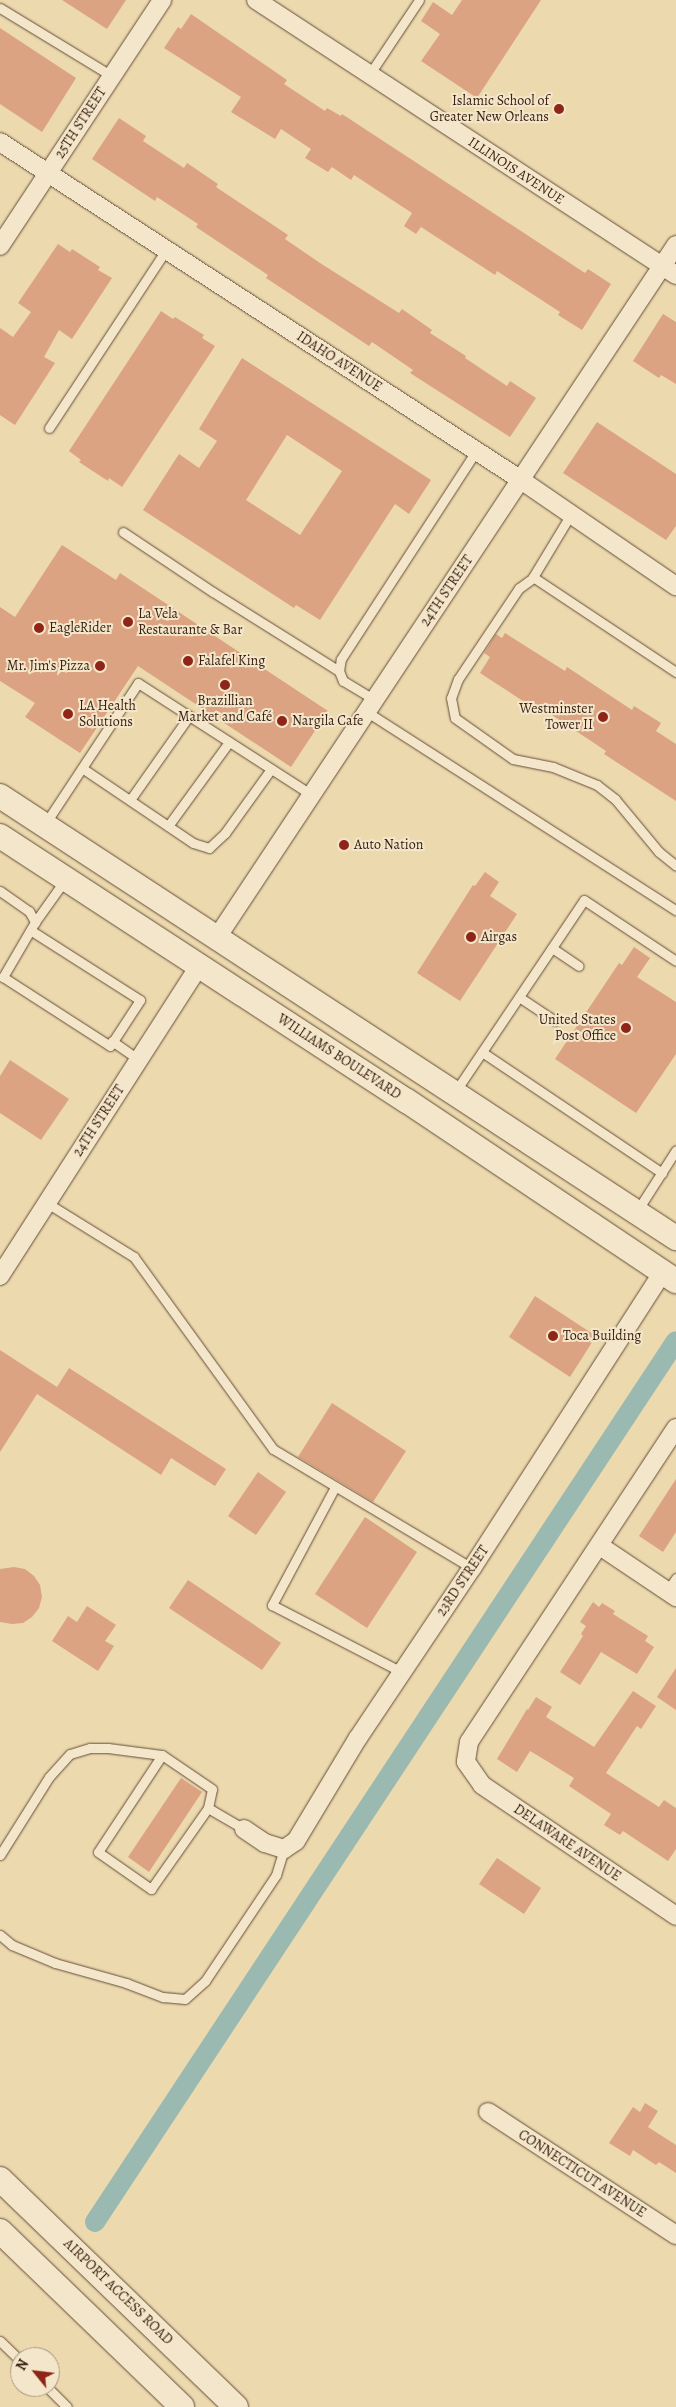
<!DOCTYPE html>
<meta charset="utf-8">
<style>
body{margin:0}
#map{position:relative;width:676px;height:2407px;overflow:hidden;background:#ecd9ae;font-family:Alegreya,serif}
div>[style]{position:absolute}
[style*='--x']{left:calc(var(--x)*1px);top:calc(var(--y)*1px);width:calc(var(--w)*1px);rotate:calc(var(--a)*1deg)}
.canal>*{height:20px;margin:-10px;padding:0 10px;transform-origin:10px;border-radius:10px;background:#9ab9b1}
.building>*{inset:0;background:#dca382}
.roads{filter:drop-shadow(0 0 1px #654d38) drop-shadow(0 0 1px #654d38)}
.lane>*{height:9px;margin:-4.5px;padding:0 4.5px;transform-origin:4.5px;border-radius:4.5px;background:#f3e6ca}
.street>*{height:18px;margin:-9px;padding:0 9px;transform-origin:9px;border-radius:9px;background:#f3e6ca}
.secondary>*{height:24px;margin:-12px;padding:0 12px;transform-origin:12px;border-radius:12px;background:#f3e6ca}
.dots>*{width:14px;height:14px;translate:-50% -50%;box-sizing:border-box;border:2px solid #f3e6ca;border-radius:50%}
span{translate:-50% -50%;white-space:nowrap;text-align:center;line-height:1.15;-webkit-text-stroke:4px #f3e6ca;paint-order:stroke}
.poi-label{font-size:14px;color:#381e10}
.right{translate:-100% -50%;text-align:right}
.left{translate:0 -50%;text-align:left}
.street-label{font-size:14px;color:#381e10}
.north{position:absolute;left:10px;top:2347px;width:50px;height:50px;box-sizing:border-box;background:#f3e6ca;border:1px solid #a89680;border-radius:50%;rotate:299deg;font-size:14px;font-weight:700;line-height:20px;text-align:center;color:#381e10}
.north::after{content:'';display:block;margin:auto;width:18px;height:22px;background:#8f2418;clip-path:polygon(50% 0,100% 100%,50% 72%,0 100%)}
</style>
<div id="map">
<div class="canal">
<div style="--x:95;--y:2222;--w:1055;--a:-56.6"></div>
</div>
<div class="building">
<div style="clip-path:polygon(62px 0,126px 0,107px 29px)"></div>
<div style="clip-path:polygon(462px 0,541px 0,477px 98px,421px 61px,440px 34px,421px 21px,433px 2px,452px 15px)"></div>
<div style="clip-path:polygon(191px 14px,287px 80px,284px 84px,325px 111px,327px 108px,341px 116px,342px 114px,585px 273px,588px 269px,611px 284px,582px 330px,558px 315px,560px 312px,497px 271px,495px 275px,421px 227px,416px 234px,404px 226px,412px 213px,354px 175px,351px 180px,332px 167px,328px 172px,305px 158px,311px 149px,281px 129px,275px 139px,231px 112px,241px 97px,164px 48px,178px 27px,181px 29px)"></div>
<div style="clip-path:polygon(0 28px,76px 78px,42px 132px,0 104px)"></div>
<div style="clip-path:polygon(119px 118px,146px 136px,143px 141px,184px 168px,187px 163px,218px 184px,216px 187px,288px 235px,285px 239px,320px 263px,399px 313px,402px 309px,432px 330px,430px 333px,466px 356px,465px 358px,507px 386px,510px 381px,536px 398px,510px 437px,410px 373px,413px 370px,372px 342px,369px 346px,266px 278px,268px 275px,196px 227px,198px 224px,157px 197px,155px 201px,92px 159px)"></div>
<div style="clip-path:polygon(58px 244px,70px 252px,72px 249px,100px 267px,98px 270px,112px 278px,72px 339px,59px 330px,44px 357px,55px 363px,15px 425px,0 415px,0 328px,13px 337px,31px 312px,18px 303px)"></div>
<div style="clip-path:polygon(161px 311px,173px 319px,175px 317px,204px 335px,202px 338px,215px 346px,122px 487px,109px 478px,108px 481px,79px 462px,81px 460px,69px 451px)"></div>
<div style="clip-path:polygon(663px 314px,676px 322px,676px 384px,661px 375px,659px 378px,633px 361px)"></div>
<div style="clip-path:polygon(evenodd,242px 358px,431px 480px,409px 514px,395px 504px,320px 620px,296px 605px,294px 608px,143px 510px,179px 454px,199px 468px,217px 441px,199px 429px,242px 358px,287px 435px,342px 471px,300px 535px,246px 500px,287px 435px)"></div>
<div style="clip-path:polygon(597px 422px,676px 474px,676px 526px,666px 540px,563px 473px)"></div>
<div style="clip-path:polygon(62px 545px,116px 580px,120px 573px,328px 711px,291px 767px,138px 666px,80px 753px,25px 717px,35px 703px,0 681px,0 607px,15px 617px)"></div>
<div style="clip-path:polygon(505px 633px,565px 671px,567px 667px,632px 710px,634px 706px,661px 723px,656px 731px,676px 744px,676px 801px,604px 754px,606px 751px,534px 703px,532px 707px,480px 673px,490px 657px,484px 653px,496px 634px,502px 638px)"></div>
<div style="clip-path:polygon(485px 872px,499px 882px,490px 896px,517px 914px,460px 1001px,417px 973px,473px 885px,475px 886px)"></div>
<div style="clip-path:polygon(634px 947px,650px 958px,637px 977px,676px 1002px,676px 1054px,636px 1113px,555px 1059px,619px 963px,622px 965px)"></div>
<div style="clip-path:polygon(10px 1060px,69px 1099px,41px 1140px,0 1113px,0 1076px)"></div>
<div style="clip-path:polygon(535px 1296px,596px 1336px,570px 1377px,509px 1337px)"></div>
<div style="clip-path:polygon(0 1350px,57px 1387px,69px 1368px,226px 1469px,215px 1486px,171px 1458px,161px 1475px,37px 1394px,0 1452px)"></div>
<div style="clip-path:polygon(332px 1403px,406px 1451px,373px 1502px,298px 1457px)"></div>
<div style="clip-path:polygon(258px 1472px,286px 1492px,256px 1535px,228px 1516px)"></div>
<div style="clip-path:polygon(676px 1479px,676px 1532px,663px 1552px,639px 1536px)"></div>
<div style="clip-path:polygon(365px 1517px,417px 1552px,367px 1628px,315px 1594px)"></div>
<div style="clip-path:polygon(14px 1567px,25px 1569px,34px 1576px,40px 1585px,42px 1597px,39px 1608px,32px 1617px,23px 1623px,12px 1624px,0 1622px,0 1569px)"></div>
<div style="clip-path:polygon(188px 1580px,281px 1643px,262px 1670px,169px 1608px)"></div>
<div style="clip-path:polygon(593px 1602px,599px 1607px,602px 1603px,615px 1611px,613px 1614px,648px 1636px,645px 1641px,654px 1647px,637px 1674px,601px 1652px,580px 1685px,560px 1672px,583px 1636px,581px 1634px,586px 1626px,580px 1622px)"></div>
<div style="clip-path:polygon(87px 1606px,116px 1625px,105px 1641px,114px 1646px,98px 1671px,52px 1641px,68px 1616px,77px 1622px)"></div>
<div style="clip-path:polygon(676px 1668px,676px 1710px,657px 1697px)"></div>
<div style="clip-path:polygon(633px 1691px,656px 1706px,641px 1729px,637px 1726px,606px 1773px,659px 1807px,664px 1800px,676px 1808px,676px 1849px,668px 1861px,623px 1831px,620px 1835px,604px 1825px,611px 1814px,569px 1786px,574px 1778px,550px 1763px,530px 1751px,517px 1772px,497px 1759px,527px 1709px,528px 1710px,536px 1697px,552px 1707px,546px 1717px,594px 1747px)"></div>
<div style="clip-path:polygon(181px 1778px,202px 1792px,149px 1872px,128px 1857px)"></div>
<div style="clip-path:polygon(497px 1858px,541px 1888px,524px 1914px,479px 1884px)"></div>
<div style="clip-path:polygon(645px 2103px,658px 2111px,648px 2127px,676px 2145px,676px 2173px,659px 2162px,656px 2165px,633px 2150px,630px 2156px,609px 2143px,633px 2107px,640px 2112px)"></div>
</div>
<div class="roads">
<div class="lane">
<div style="--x:0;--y:8;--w:131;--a:31.3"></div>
<div style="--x:369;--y:75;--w:90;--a:-56.3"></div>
<div style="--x:49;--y:428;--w:213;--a:-56.7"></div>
<div style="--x:571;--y:514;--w:74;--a:121.1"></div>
<div style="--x:533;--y:577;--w:172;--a:33.6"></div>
<div style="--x:123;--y:532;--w:108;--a:33.7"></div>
<div style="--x:213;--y:592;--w:149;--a:32.1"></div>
<div style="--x:533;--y:578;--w:17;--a:144"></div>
<div style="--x:519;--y:588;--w:110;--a:123.8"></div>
<div style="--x:458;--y:679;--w:20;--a:110"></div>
<div style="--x:451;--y:698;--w:20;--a:79"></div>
<div style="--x:455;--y:718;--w:71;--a:35.3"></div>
<div style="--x:513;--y:759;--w:41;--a:11.3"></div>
<div style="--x:553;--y:767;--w:48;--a:22.2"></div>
<div style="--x:597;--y:785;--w:23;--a:38"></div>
<div style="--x:615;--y:799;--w:69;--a:50.3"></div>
<div style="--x:659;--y:852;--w:22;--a:39"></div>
<div style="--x:375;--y:700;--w:37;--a:-149"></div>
<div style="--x:343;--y:681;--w:11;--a:-112"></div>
<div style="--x:339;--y:671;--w:12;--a:-81"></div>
<div style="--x:341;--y:659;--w:248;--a:-57"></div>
<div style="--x:367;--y:712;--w:367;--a:32.7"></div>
<div style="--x:82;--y:768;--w:134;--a:34"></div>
<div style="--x:193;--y:843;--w:17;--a:17"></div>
<div style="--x:209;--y:848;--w:22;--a:-43"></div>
<div style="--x:225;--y:833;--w:79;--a:-54.3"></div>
<div style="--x:130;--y:800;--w:103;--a:-54.9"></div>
<div style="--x:45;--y:824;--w:169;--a:-56.6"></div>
<div style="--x:138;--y:683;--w:207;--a:32.8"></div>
<div style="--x:168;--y:826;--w:104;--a:-54"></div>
<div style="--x:0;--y:891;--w:35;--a:35"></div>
<div style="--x:29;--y:911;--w:13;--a:61"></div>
<div style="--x:35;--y:922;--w:64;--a:120.2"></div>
<div style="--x:3;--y:977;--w:127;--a:32.8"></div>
<div style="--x:110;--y:1046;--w:55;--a:-56.9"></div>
<div style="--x:140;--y:1000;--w:130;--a:-147.5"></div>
<div style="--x:35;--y:922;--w:52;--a:-54.5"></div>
<div style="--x:552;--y:948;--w:32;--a:34"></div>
<div style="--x:519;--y:997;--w:43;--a:33.7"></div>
<div style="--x:112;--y:1041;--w:33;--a:35"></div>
<div style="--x:482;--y:1052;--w:217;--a:33.9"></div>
<div style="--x:455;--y:1092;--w:231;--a:-56.1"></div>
<div style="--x:584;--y:900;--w:110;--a:33.5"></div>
<div style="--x:47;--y:1203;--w:102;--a:31.8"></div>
<div style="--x:134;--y:1257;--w:237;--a:54.1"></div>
<div style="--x:273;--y:1449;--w:232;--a:30.9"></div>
<div style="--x:637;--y:1211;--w:72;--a:-57.4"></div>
<div style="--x:335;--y:1487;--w:134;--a:118.1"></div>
<div style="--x:272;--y:1605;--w:146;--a:27.3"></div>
<div style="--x:667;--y:1591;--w:16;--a:-55"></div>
<div style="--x:208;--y:1808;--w:19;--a:-78"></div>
<div style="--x:212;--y:1789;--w:60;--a:-145.8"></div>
<div style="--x:162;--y:1755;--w:116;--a:123.4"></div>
<div style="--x:98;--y:1852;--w:65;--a:34.9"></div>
<div style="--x:151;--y:1889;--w:99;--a:-54.9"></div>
<div style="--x:208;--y:1808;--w:42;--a:30.3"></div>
<div style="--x:0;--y:1855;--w:92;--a:-57.9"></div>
<div style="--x:49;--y:1777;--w:31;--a:-48"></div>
<div style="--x:70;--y:1754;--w:21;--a:-17"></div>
<div style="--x:90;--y:1748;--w:18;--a:0"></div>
<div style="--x:108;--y:1748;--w:54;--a:7.4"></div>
<div style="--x:0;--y:1935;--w:16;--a:40"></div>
<div style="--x:12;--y:1945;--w:47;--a:22.7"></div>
<div style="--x:55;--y:1963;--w:74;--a:15.7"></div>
<div style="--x:126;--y:1983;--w:40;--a:21"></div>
<div style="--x:163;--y:1997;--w:22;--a:5"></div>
<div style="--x:185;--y:1999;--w:27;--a:-42"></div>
<div style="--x:205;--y:1981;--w:128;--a:-56.2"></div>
<div style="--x:276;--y:1875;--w:27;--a:-73"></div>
<div style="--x:0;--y:2341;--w:28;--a:44"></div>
<div style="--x:47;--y:2387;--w:28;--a:45"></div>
</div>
<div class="street">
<div style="--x:256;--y:0;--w:502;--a:33.22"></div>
<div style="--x:0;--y:142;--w:621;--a:32.97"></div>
<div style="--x:521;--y:480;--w:188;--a:34.4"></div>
<div style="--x:0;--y:246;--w:295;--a:-56.6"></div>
<div style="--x:218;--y:936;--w:829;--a:-56.46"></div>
<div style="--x:0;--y:1276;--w:368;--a:-57.3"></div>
<div style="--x:676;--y:1428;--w:376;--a:123.4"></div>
<div style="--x:469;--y:1742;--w:20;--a:99"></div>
<div style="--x:466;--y:1762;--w:28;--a:55"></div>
<div style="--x:482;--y:1785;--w:234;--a:34"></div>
<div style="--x:600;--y:1546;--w:92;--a:33.9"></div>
<div style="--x:244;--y:1829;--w:25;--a:34"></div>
<div style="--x:265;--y:1843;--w:20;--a:18"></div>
<div style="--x:284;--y:1849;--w:14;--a:-34"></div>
<div style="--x:296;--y:1841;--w:120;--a:-59"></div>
<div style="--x:358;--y:1738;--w:205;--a:-56.2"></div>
<div style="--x:472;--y:1568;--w:352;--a:-57.2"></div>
<div style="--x:488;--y:2112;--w:225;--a:33.2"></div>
</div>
<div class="secondary">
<div style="--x:0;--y:796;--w:808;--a:33.18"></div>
<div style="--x:0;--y:836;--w:486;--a:33.1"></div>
<div style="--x:407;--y:1101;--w:324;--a:33.8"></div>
<div style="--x:0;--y:2179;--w:328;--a:44"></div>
<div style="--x:0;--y:2231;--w:253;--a:44"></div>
</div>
</div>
<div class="dots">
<div style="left:559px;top:109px;background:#8f2418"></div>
<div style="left:128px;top:622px;background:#8f2418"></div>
<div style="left:39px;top:628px;background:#8f2418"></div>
<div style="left:188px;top:661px;background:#8f2418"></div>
<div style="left:100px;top:666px;background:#8f2418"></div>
<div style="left:225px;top:685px;background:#8f2418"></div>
<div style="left:68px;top:714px;background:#8f2418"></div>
<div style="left:603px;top:717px;background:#8f2418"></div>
<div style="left:282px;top:721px;background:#8f2418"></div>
<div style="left:344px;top:845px;background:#8f2418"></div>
<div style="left:471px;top:937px;background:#8f2418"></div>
<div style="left:626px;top:1028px;background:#8f2418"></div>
<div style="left:553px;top:1336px;background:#8f2418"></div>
</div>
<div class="poi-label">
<span class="right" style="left:549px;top:109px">Islamic School of<br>Greater New Orleans</span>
<span class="left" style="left:138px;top:622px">La Vela<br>Restaurante &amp; Bar</span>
<span class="left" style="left:49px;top:628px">EagleRider</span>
<span class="left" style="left:198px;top:661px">Falafel King</span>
<span class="right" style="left:90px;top:666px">Mr. Jim's Pizza</span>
<span style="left:225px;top:709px">Brazillian<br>Market and Café</span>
<span class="left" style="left:79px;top:714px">LA Health<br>Solutions</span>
<span class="right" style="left:593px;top:717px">Westminster<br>Tower II</span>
<span class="left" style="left:292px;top:721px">Nargila Cafe</span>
<span class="left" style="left:354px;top:845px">Auto Nation</span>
<span class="left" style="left:481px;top:937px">Airgas</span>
<span class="right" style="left:616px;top:1028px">United States<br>Post Office</span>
<span class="left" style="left:563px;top:1336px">Toca Building</span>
</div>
<div class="street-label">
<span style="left:81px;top:123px;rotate:-57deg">25TH STREET</span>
<span style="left:516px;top:171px;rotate:33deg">ILLINOIS AVENUE</span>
<span style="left:339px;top:362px;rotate:33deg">IDAHO AVENUE</span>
<span style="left:447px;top:591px;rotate:-56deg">24TH STREET</span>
<span style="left:339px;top:1057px;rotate:33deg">WILLIAMS BOULEVARD</span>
<span style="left:99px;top:1121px;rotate:-57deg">24TH STREET</span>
<span style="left:463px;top:1581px;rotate:-56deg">23RD STREET</span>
<span style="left:567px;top:1843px;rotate:34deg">DELAWARE AVENUE</span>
<span style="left:582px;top:2174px;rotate:33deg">CONNECTICUT AVENUE</span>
<span style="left:118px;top:2292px;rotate:44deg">AIRPORT ACCESS ROAD</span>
</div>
<div class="north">N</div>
</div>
